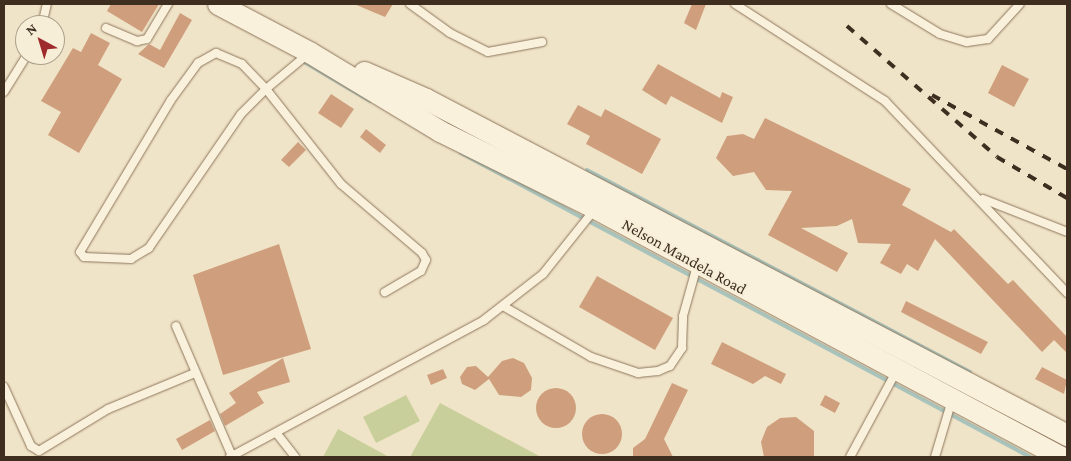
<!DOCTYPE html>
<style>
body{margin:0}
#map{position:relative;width:1071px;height:461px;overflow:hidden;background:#f0e4c8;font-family:"Crimson Pro",serif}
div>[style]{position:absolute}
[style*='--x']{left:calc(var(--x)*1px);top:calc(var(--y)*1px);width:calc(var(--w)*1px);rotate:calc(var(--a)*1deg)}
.green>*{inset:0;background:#c9cf9b}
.stream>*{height:4px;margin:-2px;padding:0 2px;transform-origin:2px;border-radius:2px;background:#a9c4bc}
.building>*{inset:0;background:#cf9f7d}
.round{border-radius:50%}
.roads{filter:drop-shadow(0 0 1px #8d765c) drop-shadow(0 0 1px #8d765c)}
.service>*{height:8px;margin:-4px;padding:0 4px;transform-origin:4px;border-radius:4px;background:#faf1dc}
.secondary>*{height:21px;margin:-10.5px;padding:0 10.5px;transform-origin:10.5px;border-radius:10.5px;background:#faf1dc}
.rail>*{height:4px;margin-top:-2px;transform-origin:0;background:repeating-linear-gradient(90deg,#3d2e20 0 9px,transparent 0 18px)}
span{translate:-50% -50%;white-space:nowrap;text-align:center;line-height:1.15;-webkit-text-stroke:4px #f7eed8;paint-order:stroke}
.street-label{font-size:16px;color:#3d2e20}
.frame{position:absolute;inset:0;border:5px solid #3d2e20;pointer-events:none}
.north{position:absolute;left:15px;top:15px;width:50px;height:50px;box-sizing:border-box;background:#f7eed8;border:1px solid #ada18e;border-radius:50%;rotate:321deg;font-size:14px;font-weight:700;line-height:20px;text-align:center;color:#3d2e20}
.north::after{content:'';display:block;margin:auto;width:18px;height:22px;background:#9e2a2b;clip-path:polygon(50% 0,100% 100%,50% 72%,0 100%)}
</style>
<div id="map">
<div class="green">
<div style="clip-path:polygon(406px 395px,420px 421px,376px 443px,363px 417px)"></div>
<div style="clip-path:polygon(440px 403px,541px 457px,410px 457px)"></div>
<div style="clip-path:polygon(338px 429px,389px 457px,323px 457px)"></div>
</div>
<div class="stream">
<div style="--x:301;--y:60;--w:80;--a:30.7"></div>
<div style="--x:461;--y:153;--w:645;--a:28.11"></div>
<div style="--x:587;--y:170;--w:433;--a:27.8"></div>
</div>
<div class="building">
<div style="clip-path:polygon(111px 4px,159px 4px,142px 32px,107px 11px)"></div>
<div style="clip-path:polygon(354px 4px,393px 4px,385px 17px)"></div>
<div style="clip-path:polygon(692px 4px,706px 4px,696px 30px,684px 23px)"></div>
<div style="clip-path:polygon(180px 13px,192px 20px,164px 68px,138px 54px,149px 44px,160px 50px)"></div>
<div style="clip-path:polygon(91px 33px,110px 43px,98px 65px,122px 79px,79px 153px,48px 135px,61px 112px,41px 101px,73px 48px,81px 52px)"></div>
<div style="clip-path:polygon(658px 64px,720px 98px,722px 92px,733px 97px,722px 123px,671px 96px,666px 105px,642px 90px)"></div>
<div style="clip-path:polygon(1002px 65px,1029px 79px,1014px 107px,988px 93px)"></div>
<div style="clip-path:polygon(331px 94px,354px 109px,341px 128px,318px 113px)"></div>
<div style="clip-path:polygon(578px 105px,601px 117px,605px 109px,661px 139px,642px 174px,586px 144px,590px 136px,567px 124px)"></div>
<div style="clip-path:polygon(765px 118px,911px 189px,902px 205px,951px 232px,954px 229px,1008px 284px,1013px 280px,1067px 337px,1067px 353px,1054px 340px,1042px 352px,935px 239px,918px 271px,907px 264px,901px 274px,880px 263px,891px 244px,858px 243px,852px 219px,837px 226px,801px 228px,848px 253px,837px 272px,768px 235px,792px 191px,766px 190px,754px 172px,733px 176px,716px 158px,727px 136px,743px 134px,754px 139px)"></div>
<div style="clip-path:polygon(366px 129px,386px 145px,380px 153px,360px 137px)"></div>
<div style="clip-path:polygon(298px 142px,306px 150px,289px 167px,281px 160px)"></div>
<div style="clip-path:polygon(279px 244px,311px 349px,223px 375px,193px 275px)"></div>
<div style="clip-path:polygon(597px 276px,673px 318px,655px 350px,579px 307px)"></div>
<div style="clip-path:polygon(906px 301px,988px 342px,981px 354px,901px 312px)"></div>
<div style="clip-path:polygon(722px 342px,786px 374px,781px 384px,765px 376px,753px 384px,711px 364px)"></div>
<div style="clip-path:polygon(283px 358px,290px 382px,257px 392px,264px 403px,225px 426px,220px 414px,236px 403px,229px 393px)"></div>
<div style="clip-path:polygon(513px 358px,524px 363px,532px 378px,531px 390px,521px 397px,499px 395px,489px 379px,475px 390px,462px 384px,460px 377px,467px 367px,476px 366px,488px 377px,502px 361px)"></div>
<div style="clip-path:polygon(1042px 367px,1067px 380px,1064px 394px,1035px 379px)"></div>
<div style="clip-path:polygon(443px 369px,447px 378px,431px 385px,427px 375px)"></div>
<div style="clip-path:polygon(672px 383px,688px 390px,664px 439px,673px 457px,633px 457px,633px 448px,645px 439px)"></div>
<div class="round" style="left:536px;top:388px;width:40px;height:40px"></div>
<div style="clip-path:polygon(825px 395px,840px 403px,835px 413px,820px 405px)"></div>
<div class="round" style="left:582px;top:414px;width:40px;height:40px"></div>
<div style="clip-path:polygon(796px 417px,814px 431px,814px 457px,764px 457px,761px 442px,767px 427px,780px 418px)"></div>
<div style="clip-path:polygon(210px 420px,215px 431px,182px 450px,176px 439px)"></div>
</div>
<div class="roads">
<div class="service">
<div style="--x:410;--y:4;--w:49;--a:35.9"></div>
<div style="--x:450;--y:33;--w:42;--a:26.6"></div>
<div style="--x:488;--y:52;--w:55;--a:-10.5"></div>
<div style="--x:735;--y:4;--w:179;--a:32.9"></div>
<div style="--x:885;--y:101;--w:265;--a:46.5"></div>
<div style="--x:891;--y:4;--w:57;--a:31.5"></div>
<div style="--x:940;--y:34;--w:28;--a:17"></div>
<div style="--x:967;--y:42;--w:21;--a:-8"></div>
<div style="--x:988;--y:39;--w:47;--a:-47.6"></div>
<div style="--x:42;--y:25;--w:22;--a:-77"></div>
<div style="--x:106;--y:28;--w:34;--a:23"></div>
<div style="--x:137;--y:41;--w:10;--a:-11"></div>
<div style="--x:147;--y:39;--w:41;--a:-59"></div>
<div style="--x:308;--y:54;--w:55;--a:140.2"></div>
<div style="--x:266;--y:89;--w:35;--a:135"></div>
<div style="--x:241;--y:114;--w:163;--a:124.5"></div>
<div style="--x:149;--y:248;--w:21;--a:149"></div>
<div style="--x:131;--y:259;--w:47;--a:-177.6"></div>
<div style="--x:84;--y:257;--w:6;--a:-129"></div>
<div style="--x:80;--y:252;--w:177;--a:-59.1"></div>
<div style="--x:171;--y:100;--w:46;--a:-53.9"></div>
<div style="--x:198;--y:63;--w:21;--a:-29"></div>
<div style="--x:216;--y:53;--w:28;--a:23"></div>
<div style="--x:242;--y:64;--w:35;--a:46"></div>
<div style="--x:266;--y:89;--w:121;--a:51.7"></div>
<div style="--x:341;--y:184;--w:106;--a:40.4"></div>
<div style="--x:422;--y:253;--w:8;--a:60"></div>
<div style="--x:426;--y:260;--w:12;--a:114"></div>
<div style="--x:421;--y:271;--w:42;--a:149.7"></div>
<div style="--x:4;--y:92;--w:44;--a:-58.1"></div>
<div style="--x:983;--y:199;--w:90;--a:21.4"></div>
<div style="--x:503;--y:306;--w:102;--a:30.1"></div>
<div style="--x:591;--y:357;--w:50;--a:18.8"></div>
<div style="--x:638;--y:373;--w:20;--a:-6"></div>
<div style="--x:658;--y:371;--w:13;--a:-23"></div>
<div style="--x:670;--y:366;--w:22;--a:-56"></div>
<div style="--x:682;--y:348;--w:32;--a:-88"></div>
<div style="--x:683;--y:316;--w:52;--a:-74.4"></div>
<div style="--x:176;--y:326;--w:142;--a:66.7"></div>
<div style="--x:4;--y:387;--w:65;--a:65.4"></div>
<div style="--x:31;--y:446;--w:9;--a:32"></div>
<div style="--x:39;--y:451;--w:81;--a:-31.3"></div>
<div style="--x:108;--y:409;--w:94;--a:-22.5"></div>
<div style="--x:278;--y:435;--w:28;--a:52"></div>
<div style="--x:230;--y:457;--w:289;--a:-28.3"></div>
<div style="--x:484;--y:320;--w:75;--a:-37.9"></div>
<div style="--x:543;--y:274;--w:82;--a:-51.4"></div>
<div style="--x:850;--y:457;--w:97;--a:-61.6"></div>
<div style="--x:935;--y:457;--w:59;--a:-73.4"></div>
</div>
<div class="secondary">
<div style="--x:218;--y:4;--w:103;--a:27.8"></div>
<div style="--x:309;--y:52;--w:153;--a:31.1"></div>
<div style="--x:440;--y:131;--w:173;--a:26.4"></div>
<div style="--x:595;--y:208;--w:528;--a:28.12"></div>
<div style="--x:364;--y:72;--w:68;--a:23.5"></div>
<div style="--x:426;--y:99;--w:724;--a:27.66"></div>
</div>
</div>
<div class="rail">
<div style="--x:847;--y:26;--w:199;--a:41.1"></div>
<div style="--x:997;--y:157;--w:81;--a:30.4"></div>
<div style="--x:932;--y:95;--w:154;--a:28.7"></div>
</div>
<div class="street-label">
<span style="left:684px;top:257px;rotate:29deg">Nelson Mandela Road</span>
</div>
<div class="frame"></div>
<div class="north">N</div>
</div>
